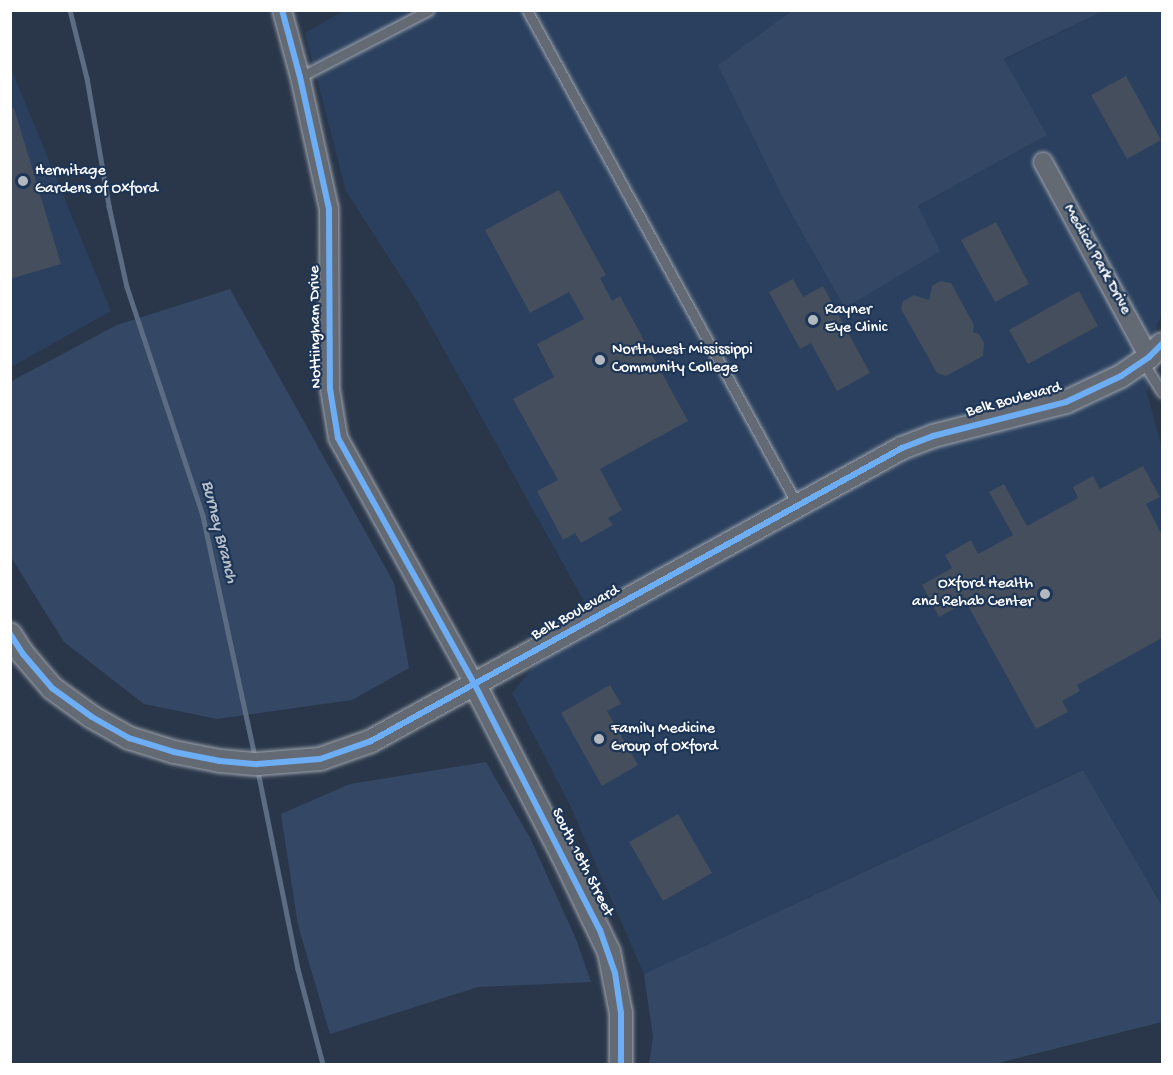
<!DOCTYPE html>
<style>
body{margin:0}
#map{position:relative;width:1173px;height:1075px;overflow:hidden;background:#2a374a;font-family:"Gochi Hand",sans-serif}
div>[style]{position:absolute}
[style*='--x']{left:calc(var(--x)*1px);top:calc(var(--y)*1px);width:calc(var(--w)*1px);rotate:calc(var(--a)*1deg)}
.built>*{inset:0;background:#2a405e}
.green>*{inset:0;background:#344865}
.stream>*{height:4.5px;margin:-2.25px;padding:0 2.25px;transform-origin:2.25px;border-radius:2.25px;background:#5c6d83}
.building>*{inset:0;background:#444e5c}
.roads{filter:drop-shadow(0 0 2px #9fa5ae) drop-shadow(0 0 2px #9fa5ae)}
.service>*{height:9px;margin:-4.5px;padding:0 4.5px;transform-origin:4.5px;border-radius:4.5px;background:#636a74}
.minor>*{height:18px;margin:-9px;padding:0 9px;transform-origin:9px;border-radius:9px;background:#636a74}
.tertiary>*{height:22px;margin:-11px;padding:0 11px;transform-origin:11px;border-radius:11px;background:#636a74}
.cycleway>*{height:6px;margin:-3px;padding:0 3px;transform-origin:3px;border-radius:3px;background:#6dadf4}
.dots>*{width:16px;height:16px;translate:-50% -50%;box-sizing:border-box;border:3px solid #1d3557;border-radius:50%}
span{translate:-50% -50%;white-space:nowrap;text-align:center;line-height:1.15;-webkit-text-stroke:4.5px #1d3557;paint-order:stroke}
.poi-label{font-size:16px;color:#fff}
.left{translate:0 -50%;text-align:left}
.right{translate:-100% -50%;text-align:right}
.street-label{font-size:16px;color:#fff}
.water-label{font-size:18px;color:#b8c0ca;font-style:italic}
.frame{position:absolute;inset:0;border:12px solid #fff;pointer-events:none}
</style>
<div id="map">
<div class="built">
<div style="clip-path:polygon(345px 10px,793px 11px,718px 65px,917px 207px,1047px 135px,1004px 60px,1103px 11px,1162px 11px,1162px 315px,1157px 324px,1147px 393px,1162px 448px,1162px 906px,1082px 770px,644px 974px,570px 805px,512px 693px,585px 603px,418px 303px,346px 191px,305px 33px)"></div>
<div style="clip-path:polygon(10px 66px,111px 311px,11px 367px,10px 367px)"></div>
</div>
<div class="green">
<div style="clip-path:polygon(793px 10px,1103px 10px,1103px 11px,1004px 59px,1047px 135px,918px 206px,940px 251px,845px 308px,784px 200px,718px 65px)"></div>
<div style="clip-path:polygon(230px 289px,394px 583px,409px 668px,352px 700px,217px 719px,144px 704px,64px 642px,11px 557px,10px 382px,117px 325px)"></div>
<div style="clip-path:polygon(486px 762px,530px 838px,576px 939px,591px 982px,478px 987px,330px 1034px,298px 925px,281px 814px,350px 784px)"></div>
<div style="clip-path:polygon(1083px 770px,1162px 906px,1162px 1022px,994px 1064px,649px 1064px,653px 1037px,644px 974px)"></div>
</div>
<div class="stream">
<div style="--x:70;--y:10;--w:70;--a:76"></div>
<div style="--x:87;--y:78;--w:130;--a:80.2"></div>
<div style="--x:109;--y:206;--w:83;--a:77.5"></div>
<div style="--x:127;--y:287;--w:241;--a:71.6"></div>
<div style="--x:203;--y:516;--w:247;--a:77.8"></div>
<div style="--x:258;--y:771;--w:202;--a:78.6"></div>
<div style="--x:298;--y:969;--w:98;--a:75.3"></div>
</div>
<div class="building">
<div style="clip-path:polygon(1126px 76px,1161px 140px,1127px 159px,1091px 95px)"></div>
<div style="clip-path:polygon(14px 108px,61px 264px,10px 279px,10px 109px)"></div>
<div style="clip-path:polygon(559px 190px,606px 275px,600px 278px,612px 301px,620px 296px,688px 421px,600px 469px,622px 510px,608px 518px,613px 525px,581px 543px,575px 533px,563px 540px,537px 491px,558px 480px,513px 399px,554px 377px,537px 344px,584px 319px,569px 292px,530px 313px,485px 230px)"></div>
<div style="clip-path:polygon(996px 222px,1029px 284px,995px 302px,961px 240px)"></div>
<div style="clip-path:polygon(793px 279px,803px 297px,823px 286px,870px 373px,837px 391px,811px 343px,800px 349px,769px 292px)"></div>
<div style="clip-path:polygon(940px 281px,951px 283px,974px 325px,973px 332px,979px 334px,984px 343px,983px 356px,946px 376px,937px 373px,901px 309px,903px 301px,914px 295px,929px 300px,932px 286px)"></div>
<div style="clip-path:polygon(1079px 291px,1098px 326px,1028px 364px,1009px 330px)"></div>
<div style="clip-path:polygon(1143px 466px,1160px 497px,1146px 504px,1162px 535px,1162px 638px,1077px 685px,1080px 691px,1062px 701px,1068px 712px,1036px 729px,966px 602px,939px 617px,922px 585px,952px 568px,945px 555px,971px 540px,978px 554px,1013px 535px,989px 492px,1004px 484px,1027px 526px,1078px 498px,1073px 487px,1093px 476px,1100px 489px)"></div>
<div style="clip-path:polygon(610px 685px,621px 704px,607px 711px,638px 765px,602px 786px,561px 713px)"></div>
<div style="clip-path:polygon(678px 814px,712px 873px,663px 901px,629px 842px)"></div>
</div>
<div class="roads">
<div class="service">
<div style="--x:527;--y:10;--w:565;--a:61.35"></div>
<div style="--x:300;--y:77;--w:145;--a:-27.4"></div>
<div style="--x:1143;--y:362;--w:36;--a:58"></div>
</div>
<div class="minor">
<div style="--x:282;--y:10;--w:69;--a:75"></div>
<div style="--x:300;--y:77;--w:135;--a:77.6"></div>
<div style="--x:329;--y:209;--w:180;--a:89.7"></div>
<div style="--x:330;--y:389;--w:50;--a:80.7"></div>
<div style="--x:338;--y:438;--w:282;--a:61"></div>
<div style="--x:1043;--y:162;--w:222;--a:61.5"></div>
</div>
<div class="tertiary">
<div style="--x:10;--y:634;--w:24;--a:57"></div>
<div style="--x:23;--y:654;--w:45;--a:49.5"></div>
<div style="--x:52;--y:688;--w:49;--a:35.9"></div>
<div style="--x:92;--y:717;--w:43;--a:29.6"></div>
<div style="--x:129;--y:738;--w:47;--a:17.3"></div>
<div style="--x:174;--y:752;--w:47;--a:11.1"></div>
<div style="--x:220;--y:761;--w:37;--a:5"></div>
<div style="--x:257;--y:764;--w:63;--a:-4.5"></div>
<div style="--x:320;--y:759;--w:54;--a:-19.4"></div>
<div style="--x:371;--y:741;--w:606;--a:-28.89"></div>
<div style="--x:902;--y:448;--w:33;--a:-21"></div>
<div style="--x:933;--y:436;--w:137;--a:-14.3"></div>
<div style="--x:1066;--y:402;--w:61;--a:-25.3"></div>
<div style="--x:1121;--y:376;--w:34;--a:-34"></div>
<div style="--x:1149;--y:357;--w:18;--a:-45"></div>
<div style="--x:475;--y:685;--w:190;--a:62.8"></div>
<div style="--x:562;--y:854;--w:109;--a:64.4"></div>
<div style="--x:609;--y:952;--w:62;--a:78.9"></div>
<div style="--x:621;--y:1013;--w:51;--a:90"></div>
</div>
</div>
<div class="cycleway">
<div style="--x:282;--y:10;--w:69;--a:75"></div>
<div style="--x:300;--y:77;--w:135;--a:77.6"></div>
<div style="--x:329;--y:209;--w:180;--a:89.7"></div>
<div style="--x:330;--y:389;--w:50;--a:80.7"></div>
<div style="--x:338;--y:438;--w:282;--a:61"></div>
<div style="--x:475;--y:685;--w:275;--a:63"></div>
<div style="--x:600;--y:930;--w:46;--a:70.8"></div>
<div style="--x:615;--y:973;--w:40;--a:81.5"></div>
<div style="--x:621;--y:1013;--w:51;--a:90"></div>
<div style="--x:10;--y:634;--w:24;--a:57"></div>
<div style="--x:23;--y:654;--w:45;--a:49.5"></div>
<div style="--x:52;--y:688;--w:49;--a:35.9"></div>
<div style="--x:92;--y:717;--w:43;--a:29.6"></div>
<div style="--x:129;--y:738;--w:47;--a:17.3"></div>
<div style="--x:174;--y:752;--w:47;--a:11.1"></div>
<div style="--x:220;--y:761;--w:37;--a:5"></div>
<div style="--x:257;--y:764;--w:63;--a:-4.5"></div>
<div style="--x:320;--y:759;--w:54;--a:-19.4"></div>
<div style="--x:371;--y:741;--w:606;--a:-28.89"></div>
<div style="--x:902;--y:448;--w:33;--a:-21"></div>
<div style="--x:933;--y:436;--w:137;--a:-14.3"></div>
<div style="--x:1066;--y:402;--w:61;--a:-25.3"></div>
<div style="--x:1121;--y:376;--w:34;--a:-34"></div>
<div style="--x:1149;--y:357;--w:18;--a:-45"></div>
</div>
<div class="dots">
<div style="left:23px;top:181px;background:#b4b9c0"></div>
<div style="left:813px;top:320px;background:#b4b9c0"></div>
<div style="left:600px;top:360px;background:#b4b9c0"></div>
<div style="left:1045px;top:594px;background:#b4b9c0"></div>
<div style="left:599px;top:739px;background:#b4b9c0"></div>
</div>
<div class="poi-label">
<span class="left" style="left:35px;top:181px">Hermitage<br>Gardens of Oxford</span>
<span class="left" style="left:825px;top:320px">Rayner<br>Eye Clinic</span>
<span class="left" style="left:612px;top:360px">Northwest Mississippi<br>Community College</span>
<span class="right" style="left:1033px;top:594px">Oxford Health<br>and Rehab Center</span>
<span class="left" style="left:611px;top:739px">Family Medicine<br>Group of Oxford</span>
</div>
<div class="street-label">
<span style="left:1096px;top:260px;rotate:61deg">Medical Park Drive</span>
<span style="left:317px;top:327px;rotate:-91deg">Nottiingham Drive</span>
<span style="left:1014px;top:401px;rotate:-15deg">Belk Boulevard</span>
<span style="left:576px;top:614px;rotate:-29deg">Belk Boulevard</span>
<span style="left:581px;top:863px;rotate:63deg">South 18th Street</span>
</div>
<div class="water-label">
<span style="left:218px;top:532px;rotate:76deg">Burney Branch</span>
</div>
<div class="frame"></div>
</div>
